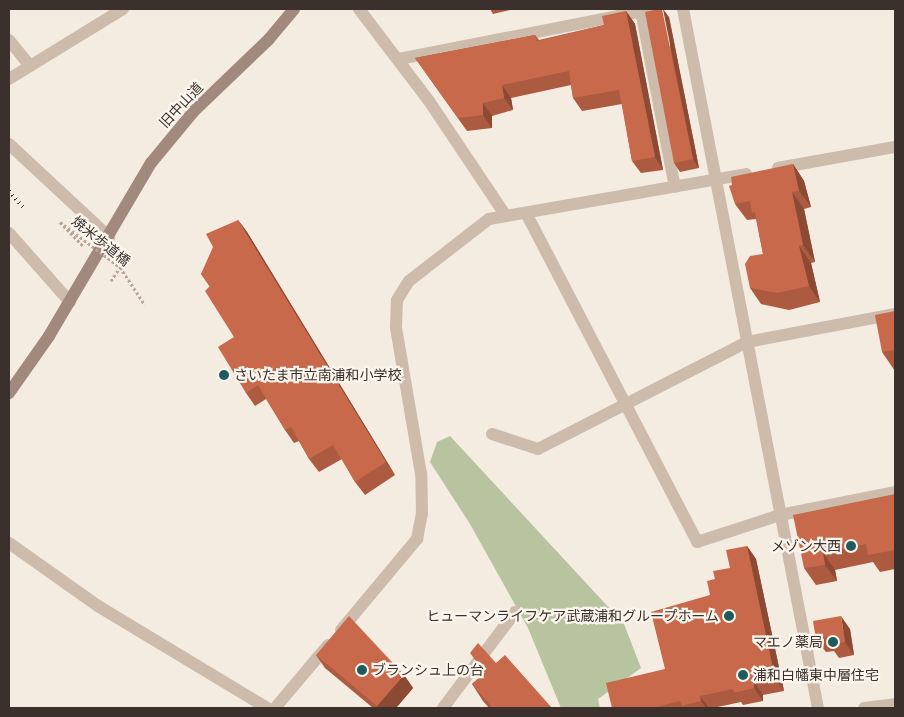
<!DOCTYPE html>
<meta charset="utf-8">
<style>
body{margin:0}
#map{position:relative;width:904px;height:717px;overflow:hidden;background:#f4ebe1;font-family:Helvetica,"Noto Sans JP",sans-serif}
div>[style]{position:absolute}
[style*='--x']{left:calc(var(--x)*1px);top:calc(var(--y)*1px);width:calc(var(--w)*1px);rotate:calc(var(--a)*1deg)}
.green>*{inset:0;background:#b8c4a0}
.path>*{height:3px;margin-top:-1.5px;transform-origin:0;background:repeating-linear-gradient(90deg,#b9a596 0 2.5px,transparent 0 5px)}
.lane>*{height:12px;margin:-6px;padding:0 6px;transform-origin:6px;border-radius:6px;background:#cdbbac}
.street>*{height:12px;margin:-6px;padding:0 6px;transform-origin:6px;border-radius:6px;background:#cdbbac}
.secondary>*{height:12px;margin:-6px;padding:0 6px;transform-origin:6px;border-radius:6px;background:#a18a7d}
.rail>*{height:4px;margin-top:-2px;transform-origin:0;background:repeating-linear-gradient(90deg,#3b302b 0 1px,transparent 0 5px)}
.path-bridge>*{height:3px;margin-top:-1.5px;transform-origin:0;background:repeating-linear-gradient(90deg,#b9a596 0 2.5px,transparent 0 5px)}
.wall>*{inset:0;background:#ac5a40}
.shaded-wall>*{inset:0;background:#8c4a34}
.building>*{inset:0;background:#c8694b}
.dots>*{width:14px;height:14px;translate:-50% -50%;box-sizing:border-box;border:2px solid #fbf5ee;border-radius:50%}
span{translate:-50% -50%;white-space:nowrap;text-align:center;line-height:1.15;-webkit-text-stroke:4.5px #fbf5ee;paint-order:stroke}
.street-label{font-size:14px;color:#3b302b}
.poi-label{font-size:14px;color:#3b302b}
.left{translate:0 -50%;text-align:left}
.right{translate:-100% -50%;text-align:right}
.frame{position:absolute;inset:0;border:10px solid #3b302b;pointer-events:none}
</style>
<div id="map">
<div class="green">
<div style="clip-path:polygon(450px 436px,624px 624px,641px 668px,598px 699px,600px 708px,561px 708px,528px 628px,470px 524px,430px 462px,437px 442px)"></div>
</div>
<div class="path">
<div style="--x:60;--y:222;--w:33;--a:46"></div>
<div style="--x:111;--y:281;--w:17;--a:-57"></div>
<div style="--x:120;--y:267;--w:45;--a:56.7"></div>
</div>
<div class="lane">
<div style="--x:641;--y:11;--w:179;--a:79.1"></div>
<div style="--x:492;--y:434;--w:48;--a:18.1"></div>
<div style="--x:538;--y:449;--w:235;--a:-27.1"></div>
<div style="--x:443;--y:708;--w:120;--a:-53.1"></div>
</div>
<div class="street">
<div style="--x:359;--y:9;--w:116;--a:52.7"></div>
<div style="--x:429;--y:101;--w:138;--a:56.2"></div>
<div style="--x:683;--y:9;--w:712;--a:79.07"></div>
<div style="--x:9;--y:40;--w:32;--a:51"></div>
<div style="--x:399;--y:59;--w:260;--a:-11.1"></div>
<div style="--x:9;--y:79;--w:134;--a:-31.6"></div>
<div style="--x:9;--y:144;--w:137;--a:42.9"></div>
<div style="--x:778;--y:168;--w:119;--a:-10.2"></div>
<div style="--x:526;--y:213;--w:371;--a:62.5"></div>
<div style="--x:697;--y:542;--w:87;--a:-18"></div>
<div style="--x:780;--y:515;--w:117;--a:-11.3"></div>
<div style="--x:9;--y:233;--w:92;--a:48.5"></div>
<div style="--x:747;--y:342;--w:151;--a:-10.7"></div>
<div style="--x:9;--y:543;--w:109;--a:35.3"></div>
<div style="--x:98;--y:606;--w:197;--a:31.1"></div>
<div style="--x:341;--y:630;--w:119;--a:-50.1"></div>
<div style="--x:417;--y:539;--w:26;--a:-79"></div>
<div style="--x:422;--y:513;--w:39;--a:-91"></div>
<div style="--x:421;--y:474;--w:149;--a:-99.7"></div>
<div style="--x:396;--y:327;--w:27;--a:-88"></div>
<div style="--x:397;--y:300;--w:22;--a:-58"></div>
<div style="--x:409;--y:281;--w:101;--a:-37.8"></div>
<div style="--x:489;--y:219;--w:261;--a:-9.9"></div>
<div style="--x:275;--y:708;--w:82;--a:-49.9"></div>
<div style="--x:864;--y:708;--w:31;--a:-7"></div>
</div>
<div class="secondary">
<div style="--x:9;--y:393;--w:70;--a:-54.9"></div>
<div style="--x:49;--y:336;--w:201;--a:-59.5"></div>
<div style="--x:151;--y:163;--w:66;--a:-50.5"></div>
<div style="--x:193;--y:112;--w:105;--a:-43.8"></div>
<div style="--x:269;--y:39;--w:39;--a:-50"></div>
</div>
<div class="rail">
<div style="--x:9;--y:191;--w:21;--a:49"></div>
</div>
<div class="path-bridge">
<div style="--x:60;--y:222;--w:75;--a:36.9"></div>
</div>
<div class="wall">
<div style="clip-path:polygon(490px 9px,514px 9px,493px 14px)"></div>
<div style="clip-path:polygon(626px 11px,635px 24px,663px 170px,641px 173px,632px 161px,622px 104px,582px 111px,573px 98px,571px 85px,511px 98px,513px 110px,492px 116px,492px 128px,467px 131px,415px 58px,535px 35px,539px 40px,604px 25px)"></div>
<div style="clip-path:polygon(669px 17px,699px 168px,680px 172px,674px 163px)"></div>
<div style="clip-path:polygon(793px 164px,804px 181px,811px 207px,804px 209px,815px 262px,811px 263px,820px 302px,789px 310px,761px 304px,750px 288px,763px 254px,756px 219px,747px 220px,735px 204px)"></div>
<div style="clip-path:polygon(238px 220px,247px 232px,395px 475px,365px 495px,355px 482px,342px 459px,319px 472px,309px 459px,299px 441px,294px 443px,285px 430px,266px 399px,255px 406px,246px 393px,234px 337px,210px 287px,201px 274px)"></div>
<div style="clip-path:polygon(895px 311px,895px 371px,882px 352px)"></div>
<div style="clip-path:polygon(895px 494px,895px 569px,880px 572px,873px 562px,835px 570px,837px 581px,816px 585px,804px 568px)"></div>
<div style="clip-path:polygon(747px 546px,756px 559px,784px 691px,763px 695px,763px 701px,743px 705px,741px 702px,713px 708px,612px 708px,665px 669px,710px 595px,715px 579px,730px 568px)"></div>
<div style="clip-path:polygon(850px 629px,854px 655px,839px 658px,834px 651px,826px 652px,816px 639px)"></div>
<div style="clip-path:polygon(316px 655px,404px 675px,413px 688px,396px 708px,373px 708px,325px 668px)"></div>
<div style="clip-path:polygon(496px 663px,552px 708px,489px 708px,483px 701px,472px 684px)"></div>
</div>
<div class="shaded-wall">
<div style="clip-path:polygon(663px 9px,669px 17px,699px 168px,693px 159px)"></div>
<div style="clip-path:polygon(626px 11px,635px 24px,663px 170px,655px 157px)"></div>
<div style="clip-path:polygon(502px 85px,511px 98px,513px 110px,504px 98px)"></div>
<div style="clip-path:polygon(483px 103px,492px 116px,492px 128px,483px 115px)"></div>
<div style="clip-path:polygon(793px 164px,804px 181px,811px 207px,799px 191px)"></div>
<div style="clip-path:polygon(792px 192px,804px 209px,815px 262px,803px 245px)"></div>
<div style="clip-path:polygon(238px 220px,247px 232px,395px 475px,386px 462px)"></div>
<div style="clip-path:polygon(799px 246px,811px 263px,820px 302px,809px 286px)"></div>
<div style="clip-path:polygon(747px 546px,756px 559px,784px 691px,775px 678px)"></div>
<div style="clip-path:polygon(823px 553px,835px 570px,837px 581px,825px 565px)"></div>
<div style="clip-path:polygon(841px 616px,850px 629px,854px 655px,845px 642px)"></div>
<div style="clip-path:polygon(404px 675px,413px 688px,396px 708px,379px 708px,377px 706px)"></div>
<div style="clip-path:polygon(754px 682px,763px 695px,763px 701px,754px 688px)"></div>
<div style="clip-path:polygon(700px 696px,709px 708px,706px 708px,701px 701px)"></div>
</div>
<div class="building">
<div style="clip-path:polygon(659px 9px,662px 9px,693px 159px,674px 163px,645px 12px)"></div>
<div style="clip-path:polygon(626px 11px,655px 157px,632px 161px,619px 90px,573px 98px,569px 71px,502px 85px,504px 98px,483px 103px,483px 115px,458px 118px,415px 58px,535px 35px,537px 41px,604px 25px,602px 16px)"></div>
<div style="clip-path:polygon(793px 164px,799px 191px,792px 192px,803px 245px,799px 246px,809px 286px,777px 293px,750px 288px,745px 264px,750px 256px,763px 254px,755px 212px,752px 213px,750px 201px,735px 204px,729px 186px,732px 185px,731px 177px)"></div>
<div style="clip-path:polygon(238px 220px,386px 462px,355px 482px,333px 445px,309px 459px,291px 427px,285px 430px,258px 385px,246px 393px,218px 347px,234px 337px,205px 291px,210px 286px,201px 274px,213px 247px,206px 234px)"></div>
<div style="clip-path:polygon(895px 311px,895px 350px,882px 352px,875px 315px)"></div>
<div style="clip-path:polygon(895px 494px,895px 550px,868px 555px,866px 544px,823px 553px,825px 565px,804px 568px,793px 515px)"></div>
<div style="clip-path:polygon(747px 546px,775px 678px,754px 682px,754px 688px,734px 693px,733px 689px,700px 696px,701px 701px,682px 706px,680px 701px,652px 708px,612px 708px,606px 683px,665px 669px,651px 612px,710px 595px,707px 581px,715px 579px,713px 571px,730px 568px,726px 550px)"></div>
<div style="clip-path:polygon(349px 616px,404px 675px,377px 706px,316px 655px)"></div>
<div style="clip-path:polygon(841px 616px,845px 642px,830px 645px,828px 637px,816px 639px,813px 621px)"></div>
<div style="clip-path:polygon(478px 643px,496px 663px,505px 655px,552px 708px,489px 708px,491px 706px,472px 684px,485px 673px,470px 653px)"></div>
</div>
<div class="dots">
<div style="left:224px;top:375px;background:#1f5a5e"></div>
<div style="left:851px;top:546px;background:#1f5a5e"></div>
<div style="left:729px;top:616px;background:#1f5a5e"></div>
<div style="left:833px;top:642px;background:#1f5a5e"></div>
<div style="left:362px;top:670px;background:#1f5a5e"></div>
<div style="left:743px;top:675px;background:#1f5a5e"></div>
</div>
<div class="street-label">
<span style="left:181px;top:105px;rotate:-47deg">旧中山道</span>
<span style="left:101px;top:241px;rotate:39deg">焼米歩道橋</span>
</div>
<div class="poi-label">
<span class="left" style="left:234px;top:375px">さいたま市立南浦和小学校</span>
<span class="right" style="left:841px;top:546px">メゾン大西</span>
<span class="right" style="left:719px;top:616px">ヒューマンライフケア武蔵浦和グループホーム</span>
<span class="right" style="left:823px;top:642px">マエノ薬局</span>
<span class="left" style="left:372px;top:670px">ブランシュ上の台</span>
<span class="left" style="left:753px;top:675px">浦和白幡東中層住宅</span>
</div>
<div class="frame"></div>
</div>
